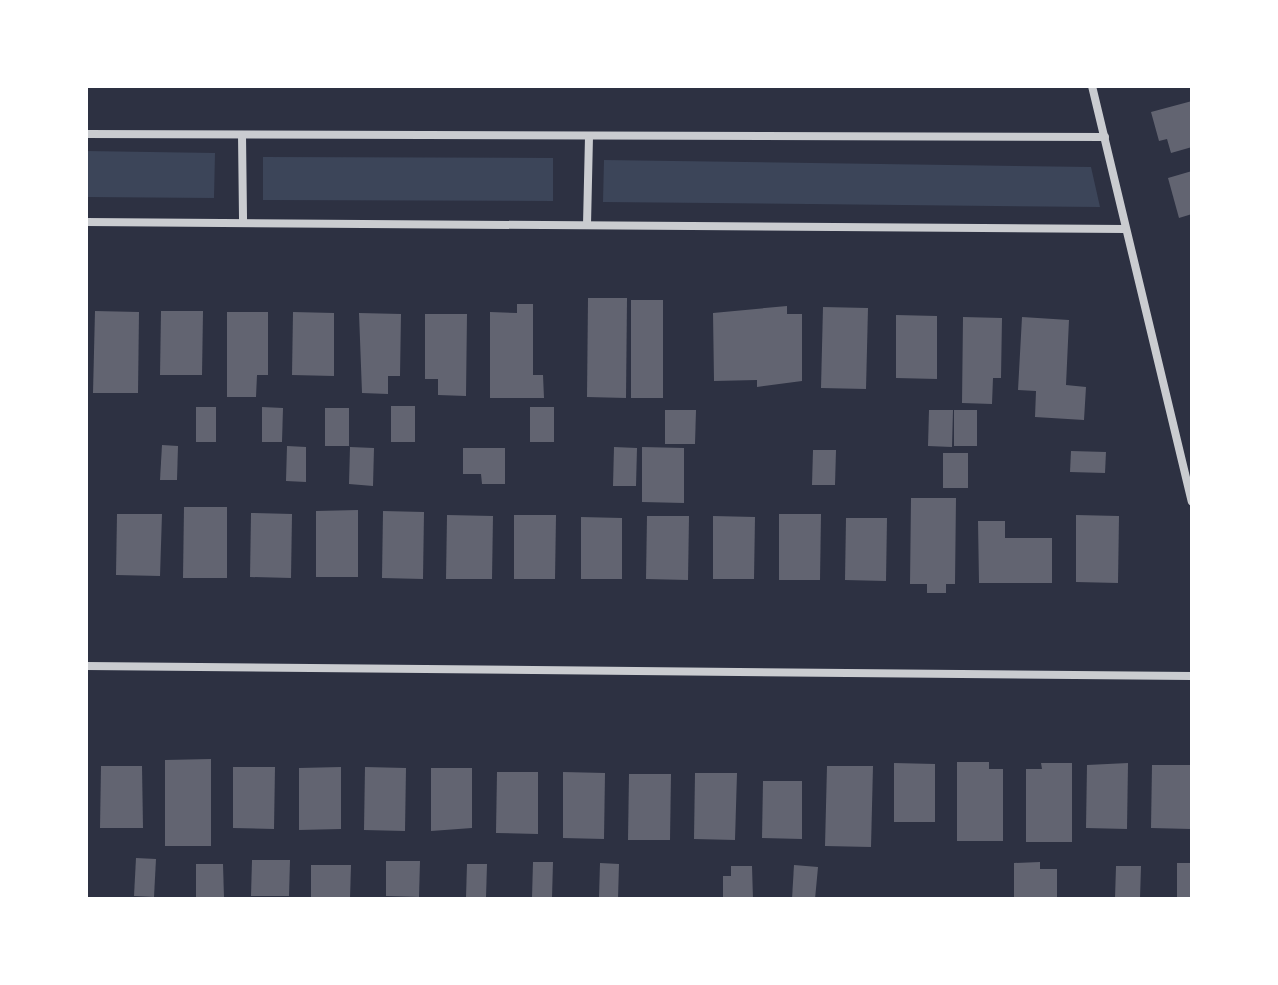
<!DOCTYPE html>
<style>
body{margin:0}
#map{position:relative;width:1278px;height:985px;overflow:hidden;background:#2d3142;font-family:"Nunito Sans",sans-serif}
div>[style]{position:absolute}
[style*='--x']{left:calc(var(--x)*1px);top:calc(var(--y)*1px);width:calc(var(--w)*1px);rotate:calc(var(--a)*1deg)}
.green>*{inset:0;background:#3c4559}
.building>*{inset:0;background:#626471}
.minor>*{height:8px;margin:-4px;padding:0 4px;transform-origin:4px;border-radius:4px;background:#caccd0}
span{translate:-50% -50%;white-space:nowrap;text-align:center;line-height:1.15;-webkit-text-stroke:8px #fff;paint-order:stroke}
.frame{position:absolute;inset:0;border:88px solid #fff;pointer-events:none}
</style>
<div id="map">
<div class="green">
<div style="clip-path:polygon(86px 151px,215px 153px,214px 198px,86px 197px)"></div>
<div style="clip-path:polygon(263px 157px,553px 158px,553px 201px,263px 200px)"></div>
<div style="clip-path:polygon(604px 160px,1091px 167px,1100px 207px,603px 202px)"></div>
</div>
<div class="building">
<div style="clip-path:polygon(1192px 101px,1192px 147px,1171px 153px,1167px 139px,1159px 141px,1151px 112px)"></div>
<div style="clip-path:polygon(1192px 171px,1192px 214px,1179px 218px,1168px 178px)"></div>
<div style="clip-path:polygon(588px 298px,627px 298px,626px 398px,587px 397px)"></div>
<div style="clip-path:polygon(631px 300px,663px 300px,663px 398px,631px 398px)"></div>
<div style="clip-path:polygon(517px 304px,533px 304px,533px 375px,543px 375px,544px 398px,490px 398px,490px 312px,517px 313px)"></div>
<div style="clip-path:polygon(787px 306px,787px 314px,802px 314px,802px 381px,757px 387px,757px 380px,714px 381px,713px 313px)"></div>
<div style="clip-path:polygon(823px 307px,868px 308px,866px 389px,821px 388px)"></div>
<div style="clip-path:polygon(95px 311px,139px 312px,138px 393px,93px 393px)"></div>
<div style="clip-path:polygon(161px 311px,203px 311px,202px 375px,160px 375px)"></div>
<div style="clip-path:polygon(227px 312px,268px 312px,268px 375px,257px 375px,256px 397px,227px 397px)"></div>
<div style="clip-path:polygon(293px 312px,334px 313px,334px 376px,292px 375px)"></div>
<div style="clip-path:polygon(359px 313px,401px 314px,400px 376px,388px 376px,388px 394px,362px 393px)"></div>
<div style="clip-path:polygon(425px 314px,467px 314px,466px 396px,438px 395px,438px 379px,425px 379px)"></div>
<div style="clip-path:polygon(896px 315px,937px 316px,937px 379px,896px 378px)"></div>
<div style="clip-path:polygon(963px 317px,1002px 318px,1001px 378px,993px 378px,992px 404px,962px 403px)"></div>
<div style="clip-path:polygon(1022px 317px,1069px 320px,1066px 385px,1086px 387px,1084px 420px,1035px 417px,1036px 391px,1018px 390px)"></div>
<div style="clip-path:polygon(391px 406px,415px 406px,415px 442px,391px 442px)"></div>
<div style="clip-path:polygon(196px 407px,216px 407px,216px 442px,196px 442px)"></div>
<div style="clip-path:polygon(262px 407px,283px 408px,282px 442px,262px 442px)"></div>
<div style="clip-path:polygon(530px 407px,554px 407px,554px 442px,530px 442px)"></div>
<div style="clip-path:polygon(325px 408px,349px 408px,349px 446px,325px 446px)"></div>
<div style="clip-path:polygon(665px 410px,696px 410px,695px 444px,665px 444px)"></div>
<div style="clip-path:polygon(929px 410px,953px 410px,952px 447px,928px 446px)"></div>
<div style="clip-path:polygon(954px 410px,977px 410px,977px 446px,954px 446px)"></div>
<div style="clip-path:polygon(162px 445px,178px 446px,177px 480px,160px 480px)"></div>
<div style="clip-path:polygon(287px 446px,306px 447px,306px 482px,286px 481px)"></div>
<div style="clip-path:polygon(350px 447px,374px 448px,373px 486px,349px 484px)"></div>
<div style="clip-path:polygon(614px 447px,637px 448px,636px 486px,613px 486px)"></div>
<div style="clip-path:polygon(642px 447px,684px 448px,684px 503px,642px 502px)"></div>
<div style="clip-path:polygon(463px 448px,505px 448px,505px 484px,482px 484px,481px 474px,463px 474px)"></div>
<div style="clip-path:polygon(813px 450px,836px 450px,835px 485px,812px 485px)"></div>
<div style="clip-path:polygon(1071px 451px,1106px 452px,1105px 473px,1070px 472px)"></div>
<div style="clip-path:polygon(943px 453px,968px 453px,968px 488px,943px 488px)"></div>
<div style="clip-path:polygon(911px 498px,956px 498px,955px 584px,946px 584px,946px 593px,927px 593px,927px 584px,910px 584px)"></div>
<div style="clip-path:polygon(184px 507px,227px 507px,227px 578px,183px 578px)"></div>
<div style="clip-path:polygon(358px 510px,358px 577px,316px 577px,316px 511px)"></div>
<div style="clip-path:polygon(383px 511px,424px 512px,423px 579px,382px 578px)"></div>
<div style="clip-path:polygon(251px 513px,292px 514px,291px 578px,250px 577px)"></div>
<div style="clip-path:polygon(117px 514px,162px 514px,160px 576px,116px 575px)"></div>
<div style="clip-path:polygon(779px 514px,821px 514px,820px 580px,779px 580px)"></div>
<div style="clip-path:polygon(447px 515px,493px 516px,492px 579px,446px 579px)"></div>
<div style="clip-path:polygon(514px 515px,556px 515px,555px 579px,514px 579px)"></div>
<div style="clip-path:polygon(1076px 515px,1119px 516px,1118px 583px,1076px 582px)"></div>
<div style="clip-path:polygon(647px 516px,689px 516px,688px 580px,646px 579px)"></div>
<div style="clip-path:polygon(713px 516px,755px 517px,754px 579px,713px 579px)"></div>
<div style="clip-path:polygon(581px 517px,622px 518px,622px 579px,581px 579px)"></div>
<div style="clip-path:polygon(846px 518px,887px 518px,886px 581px,845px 580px)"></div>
<div style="clip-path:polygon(978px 521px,1005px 521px,1005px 538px,1052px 538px,1052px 583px,979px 583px)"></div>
<div style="clip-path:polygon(211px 759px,211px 846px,165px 846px,165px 760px)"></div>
<div style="clip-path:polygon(957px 762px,989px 762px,989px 769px,1003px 769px,1003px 841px,957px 841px)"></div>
<div style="clip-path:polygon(894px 763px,935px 764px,935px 822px,894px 822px)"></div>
<div style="clip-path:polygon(1041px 763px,1072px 763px,1072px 842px,1026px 842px,1026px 769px,1042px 769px)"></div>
<div style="clip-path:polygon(1128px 763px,1127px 829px,1086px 828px,1087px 765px)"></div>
<div style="clip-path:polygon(1152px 765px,1192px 765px,1191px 829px,1151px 828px)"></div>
<div style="clip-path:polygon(101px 766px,142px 766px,143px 828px,100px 828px)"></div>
<div style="clip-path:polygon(827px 766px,873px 766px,871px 847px,825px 846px)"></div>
<div style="clip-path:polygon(233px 767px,275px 767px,274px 829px,233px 828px)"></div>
<div style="clip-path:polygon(341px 767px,341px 829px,299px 830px,299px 768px)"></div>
<div style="clip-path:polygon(365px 767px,406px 768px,405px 831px,364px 830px)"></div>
<div style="clip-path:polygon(431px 768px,472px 768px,472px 828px,431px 831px)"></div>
<div style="clip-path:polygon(497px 772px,538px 772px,538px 834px,496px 833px)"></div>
<div style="clip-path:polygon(563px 772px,605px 773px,604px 839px,563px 838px)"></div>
<div style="clip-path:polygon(695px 773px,737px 773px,735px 840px,694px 839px)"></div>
<div style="clip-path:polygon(629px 774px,671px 774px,670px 840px,628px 840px)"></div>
<div style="clip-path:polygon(763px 781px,802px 781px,802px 839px,762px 838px)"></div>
<div style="clip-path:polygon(136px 858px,156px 859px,154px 897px,134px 896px)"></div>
<div style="clip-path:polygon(252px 860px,290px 860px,289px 896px,251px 896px)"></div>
<div style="clip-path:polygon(386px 861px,420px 861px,419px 897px,386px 896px)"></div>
<div style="clip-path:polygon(533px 862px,553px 862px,552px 898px,532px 898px)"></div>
<div style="clip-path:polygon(1040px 862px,1040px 869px,1057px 869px,1057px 899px,1014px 899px,1014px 863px)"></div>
<div style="clip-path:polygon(600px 863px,619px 864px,618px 899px,599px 898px)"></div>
<div style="clip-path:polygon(1177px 863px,1192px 863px,1192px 899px,1177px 899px)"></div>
<div style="clip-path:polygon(196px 864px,223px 864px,224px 898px,196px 899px)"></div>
<div style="clip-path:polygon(467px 864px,487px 864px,486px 898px,466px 898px)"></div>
<div style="clip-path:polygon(311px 865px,351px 865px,350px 899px,311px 899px)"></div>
<div style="clip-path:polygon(794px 865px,818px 867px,815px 899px,792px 899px)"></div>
<div style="clip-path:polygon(731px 866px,752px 866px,753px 899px,723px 899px,723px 876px,731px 876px)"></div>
<div style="clip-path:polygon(1116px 866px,1141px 866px,1140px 899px,1115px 899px)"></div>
</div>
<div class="minor">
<div style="--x:1092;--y:86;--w:427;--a:76.5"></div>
<div style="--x:86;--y:134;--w:1019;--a:0.17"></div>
<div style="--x:242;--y:135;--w:88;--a:89.3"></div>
<div style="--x:86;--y:222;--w:1039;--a:0.39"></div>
<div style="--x:587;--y:225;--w:89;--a:-88.7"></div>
<div style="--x:86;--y:666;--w:1106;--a:0.52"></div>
</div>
<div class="frame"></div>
</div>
